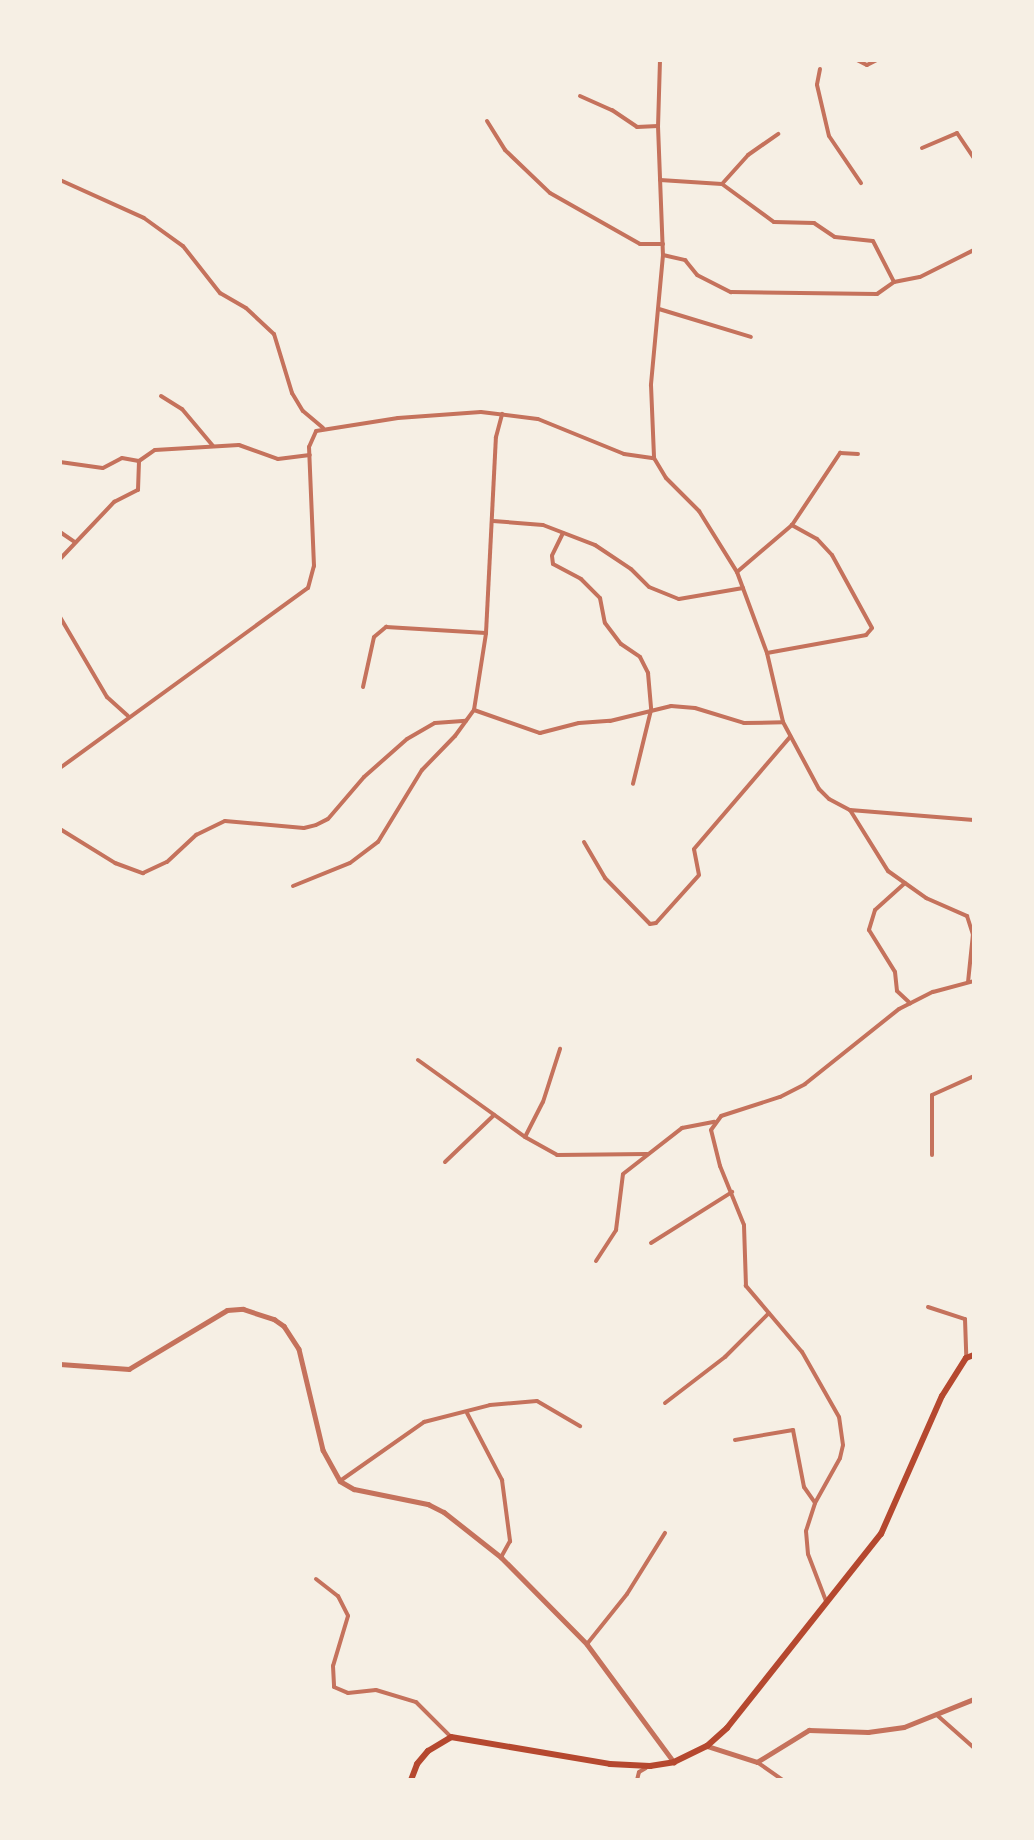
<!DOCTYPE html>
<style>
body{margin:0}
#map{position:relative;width:1034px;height:1840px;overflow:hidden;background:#f6efe4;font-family:"Archivo Narrow",sans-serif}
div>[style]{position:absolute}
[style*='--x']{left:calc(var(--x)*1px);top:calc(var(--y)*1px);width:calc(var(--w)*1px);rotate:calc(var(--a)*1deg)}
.minor>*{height:4px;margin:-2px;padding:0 2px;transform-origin:2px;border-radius:2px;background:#c5725c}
.tertiary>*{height:4.5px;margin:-2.25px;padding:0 2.25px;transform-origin:2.25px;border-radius:2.25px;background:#c5725c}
.trunk>*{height:6px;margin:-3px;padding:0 3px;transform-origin:3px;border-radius:3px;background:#b5482f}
span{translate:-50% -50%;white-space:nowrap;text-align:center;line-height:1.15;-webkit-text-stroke:6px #f6efe4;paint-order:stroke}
.frame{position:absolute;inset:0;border:62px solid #f6efe4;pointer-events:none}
</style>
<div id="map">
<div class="minor">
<div style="--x:660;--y:60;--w:66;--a:91.7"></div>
<div style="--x:658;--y:126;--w:129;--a:87.8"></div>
<div style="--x:663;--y:255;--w:131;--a:95.3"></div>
<div style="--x:651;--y:385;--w:73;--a:87.6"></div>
<div style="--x:654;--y:458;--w:23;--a:59"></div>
<div style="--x:666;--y:478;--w:47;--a:45"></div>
<div style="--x:699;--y:511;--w:72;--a:58.1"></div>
<div style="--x:737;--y:572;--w:86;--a:69.7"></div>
<div style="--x:767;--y:653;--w:71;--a:76.9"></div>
<div style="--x:783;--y:722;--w:76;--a:61.8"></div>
<div style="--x:819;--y:789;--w:14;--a:45"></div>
<div style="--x:829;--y:799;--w:24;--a:28"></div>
<div style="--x:850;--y:810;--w:124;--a:4.6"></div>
<div style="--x:857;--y:60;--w:11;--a:27"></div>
<div style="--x:867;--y:65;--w:11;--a:-27"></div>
<div style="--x:820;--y:69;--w:16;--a:101"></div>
<div style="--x:817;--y:85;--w:52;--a:76.8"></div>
<div style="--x:829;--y:136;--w:57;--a:55.8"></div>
<div style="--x:580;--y:96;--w:35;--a:24"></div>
<div style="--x:612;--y:110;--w:30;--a:34"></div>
<div style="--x:637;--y:127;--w:21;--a:-3"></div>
<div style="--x:487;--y:121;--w:34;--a:58"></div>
<div style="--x:505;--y:150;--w:62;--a:43.7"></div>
<div style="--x:550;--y:193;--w:103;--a:29.5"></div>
<div style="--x:640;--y:244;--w:23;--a:0"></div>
<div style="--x:922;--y:148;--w:38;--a:-23"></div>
<div style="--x:957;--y:133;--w:30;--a:56"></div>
<div style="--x:60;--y:180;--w:92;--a:24.3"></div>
<div style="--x:144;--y:218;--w:48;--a:35.7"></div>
<div style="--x:183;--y:246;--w:60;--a:51.8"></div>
<div style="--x:220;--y:293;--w:30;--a:30"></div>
<div style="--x:246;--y:308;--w:38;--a:43"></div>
<div style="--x:274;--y:334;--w:62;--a:73"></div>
<div style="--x:292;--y:393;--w:21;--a:59"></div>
<div style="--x:303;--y:411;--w:26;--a:40"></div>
<div style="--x:660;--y:180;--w:62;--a:3.7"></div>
<div style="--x:722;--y:184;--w:64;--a:36.2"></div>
<div style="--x:774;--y:222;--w:40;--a:1.4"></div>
<div style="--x:814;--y:223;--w:25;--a:34"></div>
<div style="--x:835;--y:237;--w:38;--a:6"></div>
<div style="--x:873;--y:241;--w:46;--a:62.9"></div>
<div style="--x:894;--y:282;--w:26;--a:-11"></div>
<div style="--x:920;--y:277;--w:60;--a:-26.6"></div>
<div style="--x:722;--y:184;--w:39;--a:-48"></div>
<div style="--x:748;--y:155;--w:37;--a:-35"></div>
<div style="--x:663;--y:255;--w:23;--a:13"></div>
<div style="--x:685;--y:260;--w:19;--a:51"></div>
<div style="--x:697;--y:275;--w:38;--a:27"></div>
<div style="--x:731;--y:292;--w:146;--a:0.8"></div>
<div style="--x:877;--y:294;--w:21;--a:-35"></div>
<div style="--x:659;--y:309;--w:96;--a:16.9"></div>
<div style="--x:161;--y:396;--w:25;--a:32"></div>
<div style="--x:182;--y:409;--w:48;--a:50"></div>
<div style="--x:60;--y:462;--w:43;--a:7.9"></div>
<div style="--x:103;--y:468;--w:21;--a:-28"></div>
<div style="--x:122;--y:458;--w:17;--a:10"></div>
<div style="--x:493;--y:521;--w:50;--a:4.6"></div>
<div style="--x:543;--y:525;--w:56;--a:21"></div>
<div style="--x:595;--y:545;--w:43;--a:33.7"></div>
<div style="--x:631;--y:569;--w:25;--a:45"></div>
<div style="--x:649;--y:587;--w:32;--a:22"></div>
<div style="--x:679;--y:599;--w:65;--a:-9.8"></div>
<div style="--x:60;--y:532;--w:18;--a:34"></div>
<div style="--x:563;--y:533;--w:25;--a:116"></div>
<div style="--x:552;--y:556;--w:8;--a:83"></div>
<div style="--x:553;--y:564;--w:32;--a:28"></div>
<div style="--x:581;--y:579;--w:27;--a:45"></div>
<div style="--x:600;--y:598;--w:25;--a:79"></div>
<div style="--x:605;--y:623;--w:26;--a:53"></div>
<div style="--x:621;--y:644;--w:23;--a:34"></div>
<div style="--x:640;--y:657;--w:18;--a:63"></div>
<div style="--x:648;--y:673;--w:37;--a:85"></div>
<div style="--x:651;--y:710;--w:76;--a:103.7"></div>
<div style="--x:60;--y:559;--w:79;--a:-46.5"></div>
<div style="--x:114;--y:502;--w:27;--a:-27"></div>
<div style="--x:138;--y:490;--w:29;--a:-88"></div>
<div style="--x:139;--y:461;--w:19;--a:-35"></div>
<div style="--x:155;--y:450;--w:84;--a:-3.4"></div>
<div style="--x:239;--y:445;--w:41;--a:19.7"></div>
<div style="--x:278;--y:459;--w:32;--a:-7"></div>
<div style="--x:737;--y:572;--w:72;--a:-40.5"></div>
<div style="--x:792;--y:525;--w:87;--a:-56.3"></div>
<div style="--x:840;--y:453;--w:18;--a:3"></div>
<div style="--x:60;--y:617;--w:93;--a:59.6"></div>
<div style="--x:107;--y:697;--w:28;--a:42"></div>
<div style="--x:767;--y:653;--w:101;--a:-10.3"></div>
<div style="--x:866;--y:635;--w:9;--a:-49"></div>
<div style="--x:872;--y:628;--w:83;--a:-118.7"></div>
<div style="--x:832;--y:555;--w:22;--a:-133"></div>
<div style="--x:817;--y:539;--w:29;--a:-151"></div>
<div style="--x:363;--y:687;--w:51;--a:-77.6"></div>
<div style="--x:374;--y:637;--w:16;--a:-40"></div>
<div style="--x:386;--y:627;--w:100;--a:3.4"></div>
<div style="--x:474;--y:710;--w:70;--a:19.2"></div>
<div style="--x:540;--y:733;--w:40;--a:-14.4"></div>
<div style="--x:579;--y:723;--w:31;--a:-4"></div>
<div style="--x:610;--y:721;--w:63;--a:-13.8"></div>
<div style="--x:671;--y:706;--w:24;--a:5"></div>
<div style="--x:695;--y:708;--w:51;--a:17"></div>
<div style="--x:744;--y:723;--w:39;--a:-1"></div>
<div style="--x:60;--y:768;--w:306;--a:-36"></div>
<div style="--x:308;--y:588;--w:23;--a:-75"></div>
<div style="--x:314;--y:566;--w:119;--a:-92.4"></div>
<div style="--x:309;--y:447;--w:17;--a:-66"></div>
<div style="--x:316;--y:431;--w:83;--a:-9"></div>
<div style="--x:398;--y:418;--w:83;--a:-4.1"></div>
<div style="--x:481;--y:412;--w:57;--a:7"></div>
<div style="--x:538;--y:419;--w:93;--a:22.1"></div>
<div style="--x:624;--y:454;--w:30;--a:8"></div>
<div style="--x:850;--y:810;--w:72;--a:58.1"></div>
<div style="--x:888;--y:871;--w:47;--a:35.4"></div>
<div style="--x:926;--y:898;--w:45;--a:23.7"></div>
<div style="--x:967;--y:916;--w:19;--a:72"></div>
<div style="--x:973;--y:934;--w:48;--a:95.9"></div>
<div style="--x:60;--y:829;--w:65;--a:31.7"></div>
<div style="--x:115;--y:863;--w:30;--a:20"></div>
<div style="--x:143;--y:873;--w:26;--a:-25"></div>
<div style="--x:167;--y:862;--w:40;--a:-43"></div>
<div style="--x:196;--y:835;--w:32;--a:-26"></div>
<div style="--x:225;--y:821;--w:79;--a:5.1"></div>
<div style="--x:304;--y:828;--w:12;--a:-14"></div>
<div style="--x:316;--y:825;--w:13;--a:-27"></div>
<div style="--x:328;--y:819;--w:55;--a:-49.4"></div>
<div style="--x:364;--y:777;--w:57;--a:-41.5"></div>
<div style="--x:407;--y:739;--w:32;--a:-30"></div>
<div style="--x:435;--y:723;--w:31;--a:-4"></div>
<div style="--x:584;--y:842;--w:42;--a:59.7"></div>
<div style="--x:605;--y:878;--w:64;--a:45.6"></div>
<div style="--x:650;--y:924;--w:6;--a:-9"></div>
<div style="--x:656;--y:923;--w:64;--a:-48.1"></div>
<div style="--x:699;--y:875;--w:26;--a:-101"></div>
<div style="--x:694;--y:849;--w:148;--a:-49.4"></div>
<div style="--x:905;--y:883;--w:40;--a:138"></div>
<div style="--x:875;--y:910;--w:21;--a:107"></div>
<div style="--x:869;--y:930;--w:49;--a:58.2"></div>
<div style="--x:895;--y:972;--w:19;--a:84"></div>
<div style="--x:897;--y:991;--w:18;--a:43"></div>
<div style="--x:293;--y:886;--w:61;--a:-22"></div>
<div style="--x:350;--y:863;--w:35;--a:-37"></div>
<div style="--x:378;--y:842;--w:84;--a:-58.6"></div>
<div style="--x:422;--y:770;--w:47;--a:-45.9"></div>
<div style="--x:455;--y:736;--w:32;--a:-54"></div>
<div style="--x:474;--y:710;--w:78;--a:-81.1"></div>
<div style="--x:486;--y:633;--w:196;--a:-87.1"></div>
<div style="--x:496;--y:437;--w:24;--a:-75"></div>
<div style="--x:418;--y:1060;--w:132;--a:35.7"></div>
<div style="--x:525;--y:1137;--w:37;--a:29"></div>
<div style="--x:557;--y:1155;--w:90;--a:-0.6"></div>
<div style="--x:525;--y:1137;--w:39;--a:-63"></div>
<div style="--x:543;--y:1102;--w:56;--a:-72.2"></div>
<div style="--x:932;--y:1155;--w:60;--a:-90"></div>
<div style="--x:932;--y:1095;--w:46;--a:-24.3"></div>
<div style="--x:445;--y:1162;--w:68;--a:-43.8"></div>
<div style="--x:651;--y:1243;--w:96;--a:-32.2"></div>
<div style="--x:596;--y:1261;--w:37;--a:-57"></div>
<div style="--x:616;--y:1230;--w:56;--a:-82.9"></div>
<div style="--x:623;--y:1174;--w:75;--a:-37.9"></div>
<div style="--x:682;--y:1128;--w:33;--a:-11"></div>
<div style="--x:928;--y:1307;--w:39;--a:18"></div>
<div style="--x:965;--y:1319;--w:38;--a:88"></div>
<div style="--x:665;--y:1403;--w:76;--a:-37.5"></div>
<div style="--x:725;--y:1357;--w:62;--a:-45"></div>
<div style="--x:467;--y:1413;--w:76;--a:62.4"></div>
<div style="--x:502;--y:1480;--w:62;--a:82.5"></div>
<div style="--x:510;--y:1541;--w:18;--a:119"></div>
<div style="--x:735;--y:1440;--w:59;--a:-9.8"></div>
<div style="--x:793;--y:1430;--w:58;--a:79.1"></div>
<div style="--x:804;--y:1487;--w:19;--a:55"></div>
<div style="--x:340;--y:1481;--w:103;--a:-35.1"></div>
<div style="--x:424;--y:1422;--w:68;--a:-14.4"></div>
<div style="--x:490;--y:1405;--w:47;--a:-4.9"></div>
<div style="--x:537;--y:1401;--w:50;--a:30.2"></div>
<div style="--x:316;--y:1579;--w:28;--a:38"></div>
<div style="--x:338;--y:1596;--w:22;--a:63"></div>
<div style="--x:348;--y:1616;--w:52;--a:106.7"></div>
<div style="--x:333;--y:1666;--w:21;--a:87"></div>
<div style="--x:334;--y:1687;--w:15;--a:23"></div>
<div style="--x:348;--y:1693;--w:28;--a:-6"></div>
<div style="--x:376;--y:1690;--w:42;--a:16.7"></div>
<div style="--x:416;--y:1702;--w:49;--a:45"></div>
<div style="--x:826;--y:1601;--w:50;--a:-111"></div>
<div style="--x:808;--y:1554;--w:23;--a:-95"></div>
<div style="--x:806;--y:1531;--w:29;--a:-72"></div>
<div style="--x:815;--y:1503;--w:51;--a:-60.9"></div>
<div style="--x:840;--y:1458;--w:13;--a:-77"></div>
<div style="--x:843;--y:1445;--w:28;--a:-98"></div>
<div style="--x:839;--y:1417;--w:75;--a:-119.6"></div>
<div style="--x:802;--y:1352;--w:87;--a:-130.3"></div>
<div style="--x:746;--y:1286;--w:61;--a:-91.9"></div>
<div style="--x:744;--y:1225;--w:64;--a:-112.1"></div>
<div style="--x:720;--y:1166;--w:37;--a:-104"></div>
<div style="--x:711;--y:1130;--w:17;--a:-54"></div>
<div style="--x:721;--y:1116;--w:62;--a:-17.9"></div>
<div style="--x:780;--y:1097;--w:28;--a:-27"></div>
<div style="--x:805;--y:1084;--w:120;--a:-38.6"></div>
<div style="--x:899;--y:1009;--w:38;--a:-27"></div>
<div style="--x:933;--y:992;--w:42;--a:-15"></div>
<div style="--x:587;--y:1644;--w:64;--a:-51.3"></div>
<div style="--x:627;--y:1594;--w:72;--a:-58.1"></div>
<div style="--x:938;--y:1716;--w:48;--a:41.6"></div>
<div style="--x:757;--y:1762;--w:32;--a:35"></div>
<div style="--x:637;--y:1780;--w:8;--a:-76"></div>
<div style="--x:639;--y:1772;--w:8;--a:-30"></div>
</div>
<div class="tertiary">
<div style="--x:60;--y:1364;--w:69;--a:4.1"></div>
<div style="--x:129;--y:1369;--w:114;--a:-31"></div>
<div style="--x:227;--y:1310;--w:16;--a:-4"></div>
<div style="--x:243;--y:1309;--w:33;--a:18"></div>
<div style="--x:274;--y:1319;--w:12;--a:35"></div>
<div style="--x:284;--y:1326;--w:27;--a:57"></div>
<div style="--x:299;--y:1349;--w:104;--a:76.6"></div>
<div style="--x:323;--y:1450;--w:35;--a:61"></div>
<div style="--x:340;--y:1481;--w:16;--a:30"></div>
<div style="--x:354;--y:1489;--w:76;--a:11.5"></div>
<div style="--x:428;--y:1504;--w:18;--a:27"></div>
<div style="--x:444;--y:1512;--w:73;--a:38.3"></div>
<div style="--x:501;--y:1557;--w:122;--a:45.3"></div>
<div style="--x:587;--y:1644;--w:147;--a:53.6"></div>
<div style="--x:707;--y:1746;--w:52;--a:17.7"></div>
<div style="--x:757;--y:1762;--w:61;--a:-31.6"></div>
<div style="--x:809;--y:1730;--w:59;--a:1.9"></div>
<div style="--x:868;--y:1732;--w:36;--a:-8"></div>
<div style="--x:904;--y:1727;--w:75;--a:-21.8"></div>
</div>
<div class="trunk">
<div style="--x:411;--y:1780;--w:17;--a:-69"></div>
<div style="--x:417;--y:1764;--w:17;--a:-50"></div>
<div style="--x:428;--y:1751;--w:27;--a:-31"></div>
<div style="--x:451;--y:1737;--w:161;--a:9.6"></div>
<div style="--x:610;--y:1764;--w:40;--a:2.9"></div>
<div style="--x:650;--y:1766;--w:24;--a:-9"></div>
<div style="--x:674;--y:1762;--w:37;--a:-26"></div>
<div style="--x:707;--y:1746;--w:27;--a:-42"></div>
<div style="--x:727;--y:1728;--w:248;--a:-51.6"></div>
<div style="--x:881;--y:1534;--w:151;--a:-66.2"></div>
<div style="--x:942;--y:1396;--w:45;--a:-57.7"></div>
<div style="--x:966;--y:1358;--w:9;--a:-21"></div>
</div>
<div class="frame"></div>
</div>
